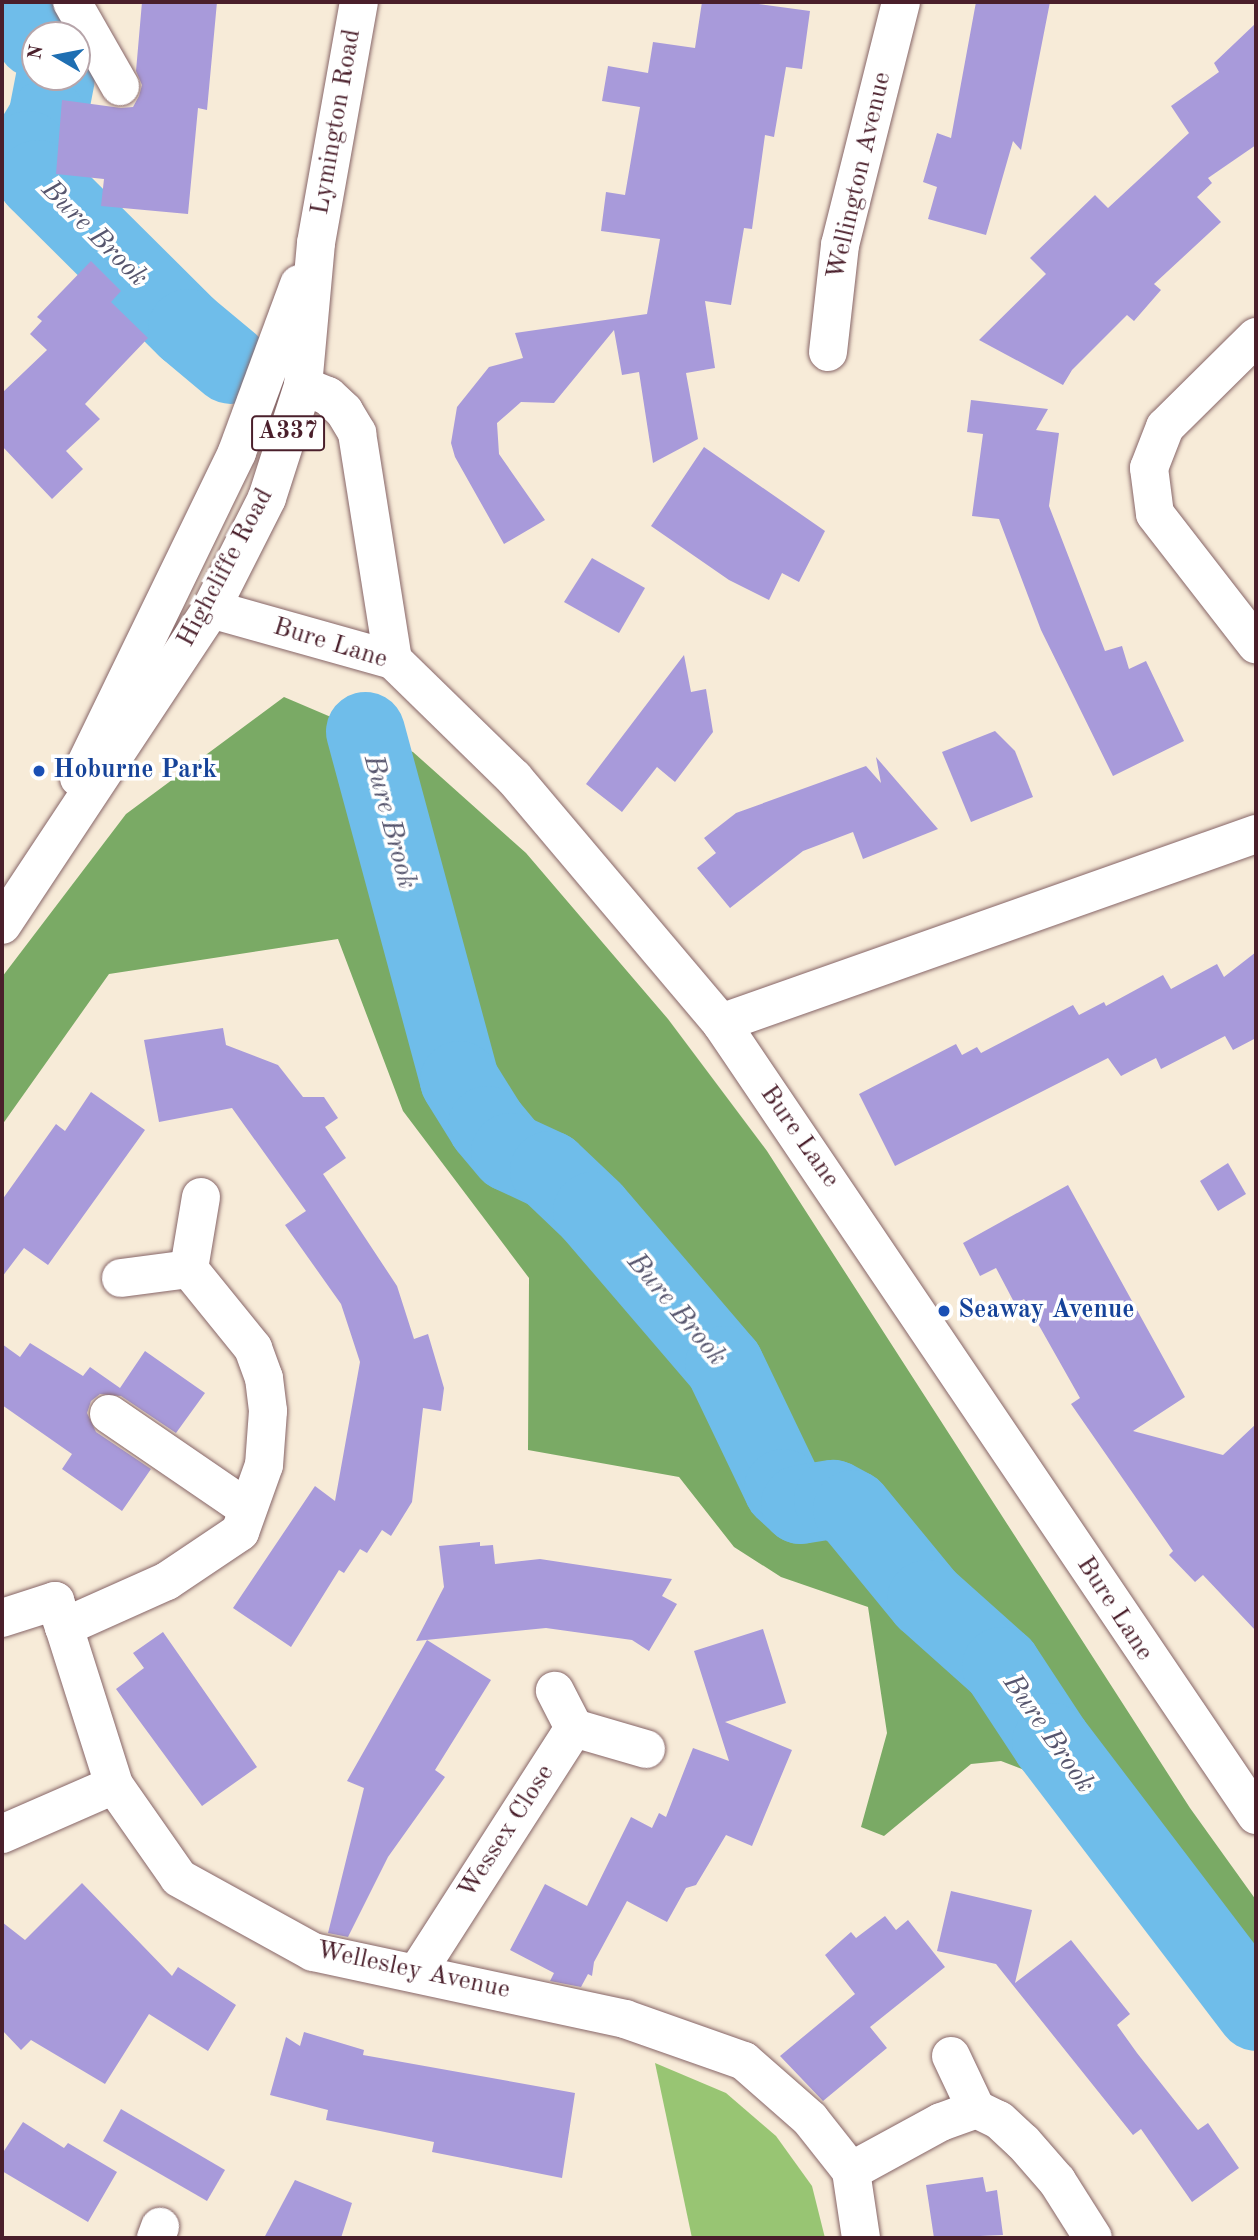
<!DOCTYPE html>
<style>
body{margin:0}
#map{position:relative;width:1258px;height:2240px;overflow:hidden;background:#f7ebd8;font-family:"Old Standard TT",serif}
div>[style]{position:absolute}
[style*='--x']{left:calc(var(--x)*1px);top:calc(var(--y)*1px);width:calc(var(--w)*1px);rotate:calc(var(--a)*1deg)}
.green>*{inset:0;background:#98c573}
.forest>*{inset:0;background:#7aaa65}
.river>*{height:79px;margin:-39.5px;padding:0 39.5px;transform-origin:39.5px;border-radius:39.5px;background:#6fbdea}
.building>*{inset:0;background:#a89ada}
.roads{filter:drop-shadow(0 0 2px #876668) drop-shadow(0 0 2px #876668)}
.minor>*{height:38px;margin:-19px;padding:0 19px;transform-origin:19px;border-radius:19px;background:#fff}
.major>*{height:38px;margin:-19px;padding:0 19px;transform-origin:19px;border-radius:19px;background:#fff}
.dots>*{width:19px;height:19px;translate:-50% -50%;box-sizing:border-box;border:4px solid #fff;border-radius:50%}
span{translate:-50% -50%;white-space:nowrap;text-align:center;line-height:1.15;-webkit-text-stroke:7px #fff;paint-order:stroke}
.shield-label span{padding:2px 5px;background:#fff;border:2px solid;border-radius:5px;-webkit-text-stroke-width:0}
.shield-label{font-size:24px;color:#4a1f2b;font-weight:700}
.street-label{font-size:26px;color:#4a1f2b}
.transit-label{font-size:26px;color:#164399;font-weight:700}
.left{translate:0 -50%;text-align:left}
.water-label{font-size:28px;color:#57566e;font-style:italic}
.frame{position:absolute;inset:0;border:4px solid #4a1f2b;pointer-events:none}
.north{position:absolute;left:21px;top:21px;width:70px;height:70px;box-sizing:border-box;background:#fff;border:2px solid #b7a5aa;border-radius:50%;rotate:280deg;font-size:19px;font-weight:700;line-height:28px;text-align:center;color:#4a1f2b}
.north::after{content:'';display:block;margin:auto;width:24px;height:32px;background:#1f6fb2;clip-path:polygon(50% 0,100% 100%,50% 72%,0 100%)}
</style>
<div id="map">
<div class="green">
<div style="clip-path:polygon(655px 2063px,726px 2093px,776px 2136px,812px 2186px,825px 2238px,692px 2238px)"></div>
</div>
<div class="forest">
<div style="clip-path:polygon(284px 697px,413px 752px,526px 853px,668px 1019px,767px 1151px,1190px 1808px,1256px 1900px,1256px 2047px,1094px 1825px,1053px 1781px,1001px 1761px,971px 1764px,884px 1836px,861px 1827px,887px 1733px,868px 1607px,781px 1577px,734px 1547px,679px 1477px,528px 1450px,529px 1278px,403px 1111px,338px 939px,109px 974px,2px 1125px,2px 977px,126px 814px)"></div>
</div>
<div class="river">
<div style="--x:17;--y:2;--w:5;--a:112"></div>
<div style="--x:15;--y:7;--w:37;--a:57"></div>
<div style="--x:55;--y:77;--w:42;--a:101"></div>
<div style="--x:47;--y:118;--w:37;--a:121"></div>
<div style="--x:28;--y:150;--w:30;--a:73"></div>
<div style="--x:37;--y:179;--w:211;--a:44.8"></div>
<div style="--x:187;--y:328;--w:56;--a:39.9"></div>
<div style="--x:365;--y:731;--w:361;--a:74.9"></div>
<div style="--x:459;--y:1080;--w:53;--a:58.1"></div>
<div style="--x:487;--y:1125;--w:35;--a:50"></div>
<div style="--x:510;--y:1152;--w:43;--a:24.8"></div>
<div style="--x:549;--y:1170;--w:59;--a:43.6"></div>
<div style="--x:592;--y:1211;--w:203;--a:49.4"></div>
<div style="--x:724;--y:1365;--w:136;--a:64.4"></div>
<div style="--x:783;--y:1488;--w:23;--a:43"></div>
<div style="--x:800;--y:1504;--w:33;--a:-9"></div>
<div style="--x:833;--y:1499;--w:21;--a:28"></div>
<div style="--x:852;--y:1509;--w:117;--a:50.6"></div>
<div style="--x:926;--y:1599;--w:101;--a:41.8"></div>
<div style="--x:1001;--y:1666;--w:91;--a:56.7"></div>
<div style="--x:1051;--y:1742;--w:338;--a:52.7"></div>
</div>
<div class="building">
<div style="clip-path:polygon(142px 2px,217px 2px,207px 110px,198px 108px,188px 214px,101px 206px,104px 179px,56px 174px,62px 100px,121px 108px,133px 107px,139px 96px,142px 85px,136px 71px)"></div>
<div style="clip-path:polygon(702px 2px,744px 2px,810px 11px,802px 69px,786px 67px,774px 137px,765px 135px,752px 229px,744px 228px,731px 305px,705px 301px,715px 368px,686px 373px,698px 439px,653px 463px,639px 372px,622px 375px,614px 330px,554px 403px,521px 402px,497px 423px,499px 454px,545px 520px,504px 544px,455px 457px,451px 443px,457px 407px,489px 367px,523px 358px,515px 333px,647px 314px,660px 239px,601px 231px,606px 192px,625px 195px,640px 107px,602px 101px,608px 66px,648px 73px,653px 42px,695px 48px)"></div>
<div style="clip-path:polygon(976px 2px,1050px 2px,1021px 150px,1013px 141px,986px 235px,928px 219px,937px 187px,923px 182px,937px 133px,951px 138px)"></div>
<div style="clip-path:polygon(1256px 23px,1256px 145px,1208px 178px,1212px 183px,1197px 197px,1221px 222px,1154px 284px,1161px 290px,1134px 321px,1127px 315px,1072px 370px,1063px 385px,979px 340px,1046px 274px,1030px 258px,1095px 195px,1108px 208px,1189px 133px,1171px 106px,1219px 72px,1214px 63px)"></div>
<div style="clip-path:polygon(91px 261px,121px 291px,111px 302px,148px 338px,85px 404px,100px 419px,66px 451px,83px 469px,52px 499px,2px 446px,2px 393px,47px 350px,30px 334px,42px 321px,37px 317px)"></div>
<div style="clip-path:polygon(971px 400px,1048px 409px,1036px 430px,1059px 433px,1049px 506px,1105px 651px,1122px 646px,1129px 669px,1146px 661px,1184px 741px,1113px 776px,1041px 630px,999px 519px,972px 516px,983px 434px,967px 432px)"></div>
<div style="clip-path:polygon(704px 447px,825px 531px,799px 582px,782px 573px,769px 600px,729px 580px,651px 526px)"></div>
<div style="clip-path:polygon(592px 558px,645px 588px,619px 633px,564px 602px)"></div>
<div style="clip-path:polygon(684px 655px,691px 692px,706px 689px,713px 732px,675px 782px,657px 767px,622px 812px,586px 784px)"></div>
<div style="clip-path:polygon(995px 731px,1015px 751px,1033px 797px,971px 822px,942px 752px)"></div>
<div style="clip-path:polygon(876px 757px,938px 829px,863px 859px,853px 832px,803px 851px,730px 908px,697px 868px,716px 853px,704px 838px,736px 813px,866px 766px,881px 783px)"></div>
<div style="clip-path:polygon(1256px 952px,1256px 1038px,1233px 1050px,1225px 1036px,1161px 1069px,1156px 1058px,1121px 1076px,1108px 1058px,895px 1166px,859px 1094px,956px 1044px,962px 1055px,977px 1047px,981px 1053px,1073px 1005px,1079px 1015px,1104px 1002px,1106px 1006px,1163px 975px,1171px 989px,1217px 964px,1224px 977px)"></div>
<div style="clip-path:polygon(223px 1028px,226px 1045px,278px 1065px,303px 1097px,324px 1097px,338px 1118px,325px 1127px,346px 1158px,323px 1174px,397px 1286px,414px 1339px,428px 1334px,444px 1388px,441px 1411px,423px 1408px,412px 1502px,391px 1536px,382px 1530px,367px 1553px,360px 1549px,344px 1573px,339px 1570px,291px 1647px,233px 1608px,315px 1486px,335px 1501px,360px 1362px,341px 1304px,285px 1225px,306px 1211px,232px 1108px,159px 1122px,144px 1040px)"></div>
<div style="clip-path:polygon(91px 1092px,145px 1130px,48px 1265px,24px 1248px,2px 1277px,2px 1200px,56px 1124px,65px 1131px)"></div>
<div style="clip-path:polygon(1228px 1163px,1246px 1194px,1218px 1211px,1200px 1181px)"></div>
<div style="clip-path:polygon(1068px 1185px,1185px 1397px,1133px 1431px,1223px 1455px,1256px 1424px,1256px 1631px,1203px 1575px,1195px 1582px,1169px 1555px,1173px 1551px,1071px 1404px,1080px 1398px,1024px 1299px,1015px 1304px,996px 1268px,980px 1276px,963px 1243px)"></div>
<div style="clip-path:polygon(30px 1343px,83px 1376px,90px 1367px,120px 1388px,145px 1351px,205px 1393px,176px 1433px,121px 1396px,100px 1394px,91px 1401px,87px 1413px,96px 1432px,151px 1469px,122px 1511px,62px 1469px,72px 1454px,2px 1405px,2px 1344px,20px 1357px)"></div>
<div style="clip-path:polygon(480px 1542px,480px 1546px,493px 1545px,495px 1564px,540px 1559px,672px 1579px,662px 1596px,677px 1604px,649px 1651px,632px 1640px,546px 1628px,416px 1641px,444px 1587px,439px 1546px)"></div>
<div style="clip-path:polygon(763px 1629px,786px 1703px,725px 1722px,792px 1750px,752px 1846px,726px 1835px,696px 1885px,686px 1888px,667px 1922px,627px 1901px,594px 1962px,592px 1976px,588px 1974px,581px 1987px,550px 1981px,554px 1973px,510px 1950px,545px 1884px,587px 1906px,631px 1817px,652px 1828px,659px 1813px,666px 1817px,693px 1748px,729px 1761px,694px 1651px)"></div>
<div style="clip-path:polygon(163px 1632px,257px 1767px,202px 1806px,116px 1689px,144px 1668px,133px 1653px)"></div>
<div style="clip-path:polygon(427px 1640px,491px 1680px,435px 1770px,445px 1777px,388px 1857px,348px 1937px,328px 1933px,364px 1788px,347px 1781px)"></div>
<div style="clip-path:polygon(82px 1883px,172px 1976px,178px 1967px,236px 2005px,208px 2051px,149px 2014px,105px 2084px,31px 2040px,21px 2050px,2px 2030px,2px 1922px,25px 1940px)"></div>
<div style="clip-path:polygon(951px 1891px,1032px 1910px,1015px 1983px,1071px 1940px,1130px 2014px,1117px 2025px,1137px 2053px,1198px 2130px,1208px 2123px,1239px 2168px,1192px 2202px,1141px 2129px,1133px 2135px,996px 1964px,937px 1951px)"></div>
<div style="clip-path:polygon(885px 1916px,896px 1930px,908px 1920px,945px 1967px,870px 2027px,887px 2048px,823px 2101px,780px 2056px,855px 1994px,825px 1955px,851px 1932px,856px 1938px)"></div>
<div style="clip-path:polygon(304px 2032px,364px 2050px,363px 2055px,575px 2093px,562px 2178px,432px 2152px,434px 2142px,326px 2120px,328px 2110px,270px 2095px,286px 2037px,300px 2046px)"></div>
<div style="clip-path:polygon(121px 2109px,225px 2170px,207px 2201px,103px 2141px)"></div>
<div style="clip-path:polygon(23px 2122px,64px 2148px,68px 2143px,117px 2172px,88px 2222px,2px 2171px,2px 2154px)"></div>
<div style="clip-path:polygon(983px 2177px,986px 2192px,997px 2190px,1003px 2235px,934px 2238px,926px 2185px)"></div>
<div style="clip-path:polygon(295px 2180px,352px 2203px,341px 2238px,264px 2238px)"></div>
</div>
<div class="roads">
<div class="minor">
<div style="--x:72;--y:2;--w:97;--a:60.3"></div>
<div style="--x:1256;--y:337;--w:128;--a:135.3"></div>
<div style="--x:1165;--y:427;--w:44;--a:111.3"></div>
<div style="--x:1149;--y:468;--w:46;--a:82.6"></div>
<div style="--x:1155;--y:514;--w:165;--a:52.2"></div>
<div style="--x:828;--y:352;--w:108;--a:-83.6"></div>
<div style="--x:840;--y:245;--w:251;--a:-75.9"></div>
<div style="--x:303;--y:386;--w:27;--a:22"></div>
<div style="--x:328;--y:396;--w:22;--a:43"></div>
<div style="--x:344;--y:411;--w:26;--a:59"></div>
<div style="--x:357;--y:433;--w:230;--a:81"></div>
<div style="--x:211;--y:609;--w:189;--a:15.7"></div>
<div style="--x:393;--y:660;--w:169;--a:44.3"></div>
<div style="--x:514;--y:778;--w:321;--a:49.8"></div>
<div style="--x:721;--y:1023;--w:956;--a:55.96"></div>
<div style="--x:721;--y:1023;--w:567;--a:-19.46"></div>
<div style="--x:201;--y:1197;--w:73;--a:99.5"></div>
<div style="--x:189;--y:1269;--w:102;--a:51"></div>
<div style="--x:253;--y:1348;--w:32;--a:70"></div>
<div style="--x:264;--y:1378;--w:33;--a:83"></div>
<div style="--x:268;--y:1411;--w:54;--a:94.2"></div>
<div style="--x:264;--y:1465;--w:71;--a:109.7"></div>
<div style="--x:240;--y:1532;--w:88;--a:146.1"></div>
<div style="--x:167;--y:1581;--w:113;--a:155.9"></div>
<div style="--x:64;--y:1627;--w:166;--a:72.4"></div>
<div style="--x:114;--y:1785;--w:113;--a:55"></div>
<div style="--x:179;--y:1878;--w:153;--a:28.9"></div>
<div style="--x:313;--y:1952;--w:319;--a:12.1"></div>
<div style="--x:625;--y:2019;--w:126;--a:19.4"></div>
<div style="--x:744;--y:2061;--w:88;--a:41.3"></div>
<div style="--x:810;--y:2119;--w:66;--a:51.7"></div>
<div style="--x:851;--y:2171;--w:68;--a:81.5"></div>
<div style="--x:121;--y:1278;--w:69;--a:-7.5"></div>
<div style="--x:109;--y:1414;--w:168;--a:34.4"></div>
<div style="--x:2;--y:1618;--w:56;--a:-17.8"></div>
<div style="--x:55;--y:1601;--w:28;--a:71"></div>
<div style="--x:574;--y:1728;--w:75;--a:16.3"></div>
<div style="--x:2;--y:1834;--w:122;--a:-23.6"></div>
<div style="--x:418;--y:1971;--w:289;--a:-57.3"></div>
<div style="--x:574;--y:1728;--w:42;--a:-117.2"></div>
<div style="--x:951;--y:2056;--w:59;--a:64.7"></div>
<div style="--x:851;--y:2171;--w:102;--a:-28.6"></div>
<div style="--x:941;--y:2122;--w:37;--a:-20"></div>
<div style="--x:976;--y:2109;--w:25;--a:26"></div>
<div style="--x:999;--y:2120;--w:33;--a:43"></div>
<div style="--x:1023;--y:2142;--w:52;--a:48.9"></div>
<div style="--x:1057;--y:2181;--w:67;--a:57.7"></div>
<div style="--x:156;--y:2238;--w:12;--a:-70"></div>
</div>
<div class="major">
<div style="--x:79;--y:778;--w:362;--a:-64.1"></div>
<div style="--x:237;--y:452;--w:179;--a:-69.7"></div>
<div style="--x:2;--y:925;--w:379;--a:-56.5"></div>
<div style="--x:211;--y:609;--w:124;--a:-63.2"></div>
<div style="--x:267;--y:498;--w:118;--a:-72.2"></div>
<div style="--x:303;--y:386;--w:144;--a:-84.8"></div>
<div style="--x:316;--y:243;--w:245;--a:-79.9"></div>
</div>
</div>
<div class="dots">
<div style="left:39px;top:771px;background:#1a4fb4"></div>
<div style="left:944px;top:1311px;background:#1a4fb4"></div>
</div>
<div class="shield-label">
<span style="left:288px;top:433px">A337</span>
</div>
<div class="street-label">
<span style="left:337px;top:122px;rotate:-80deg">Lymington Road</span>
<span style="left:860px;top:176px;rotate:-77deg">Wellington Avenue</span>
<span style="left:226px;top:568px;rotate:-62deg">Highcliffe Road</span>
<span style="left:330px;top:644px;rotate:17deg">Bure Lane</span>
<span style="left:799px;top:1137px;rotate:55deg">Bure Lane</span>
<span style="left:1114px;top:1609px;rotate:57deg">Bure Lane</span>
<span style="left:507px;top:1832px;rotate:-57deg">Wessex Close</span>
<span style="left:413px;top:1971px;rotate:12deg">Wellesley Avenue</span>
</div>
<div class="transit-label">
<span class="left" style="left:53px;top:771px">Hoburne Park</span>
<span class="left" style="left:958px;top:1311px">Seaway Avenue</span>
</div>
<div class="water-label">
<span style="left:94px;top:234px;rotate:45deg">Bure Brook</span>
<span style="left:389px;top:822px;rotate:75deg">Bure Brook</span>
<span style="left:676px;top:1310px;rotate:50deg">Bure Brook</span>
<span style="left:1048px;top:1734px;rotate:55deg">Bure Brook</span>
</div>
<div class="frame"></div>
<div class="north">N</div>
</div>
